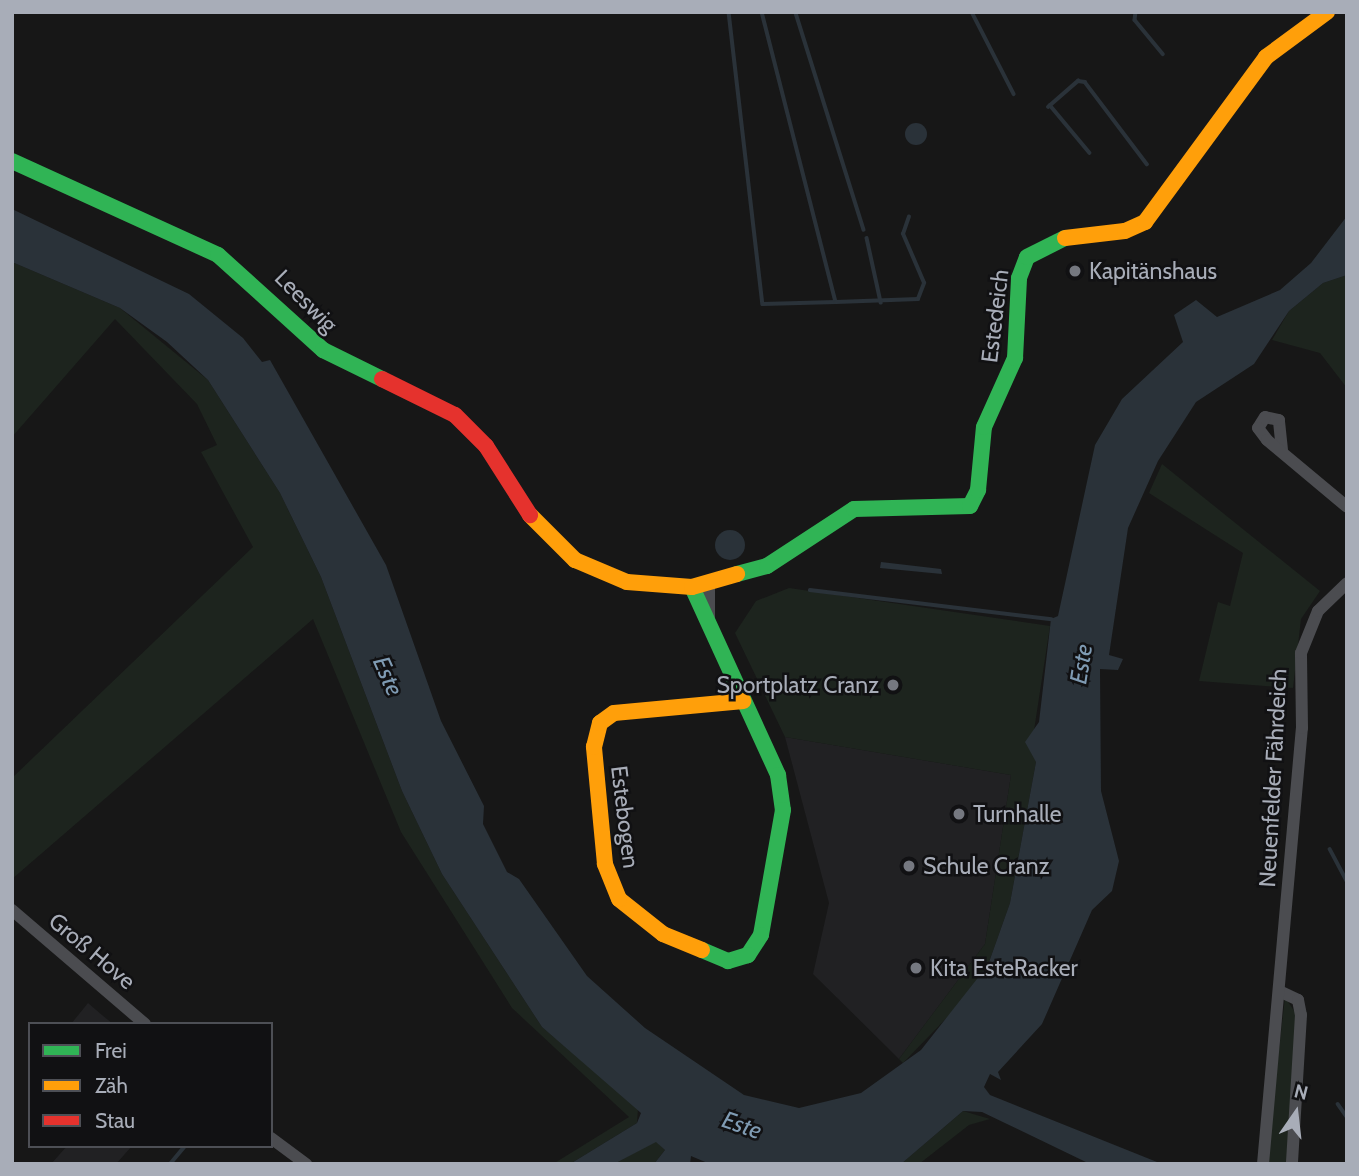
<!DOCTYPE html>
<meta charset="utf-8">
<style>
body{margin:0}
#map{position:relative;width:1359px;height:1176px;overflow:hidden;background:#171717;font-family:Cabin,sans-serif}
div>[style]{position:absolute}
[style*='--x']{left:calc(var(--x)*1px);top:calc(var(--y)*1px);width:calc(var(--w)*1px);rotate:calc(var(--a)*1deg)}
.built>*{inset:0;background:#212123}
.green>*{inset:0;background:#1d241e}
.water>*{inset:0;background:#2a3239}
.round{border-radius:50%}
.stream>*{height:3.5px;margin:-1.75px;padding:0 1.75px;transform-origin:1.75px;border-radius:1.75px;background:#2a3239}
.street>*{height:12px;margin:-6px;padding:0 6px;transform-origin:6px;border-radius:6px;background:#4b4c50}
.fast>*{height:16px;margin:-8px;padding:0 8px;transform-origin:8px;border-radius:8px;background:#30b455}
.slow>*{height:16px;margin:-8px;padding:0 8px;transform-origin:8px;border-radius:8px;background:#ff9f0a}
.jam>*{height:16px;margin:-8px;padding:0 8px;transform-origin:8px;border-radius:8px;background:#e5322d}
.dots>*{width:19px;height:19px;translate:-50% -50%;box-sizing:border-box;border:4px solid #111113;border-radius:50%}
span{translate:-50% -50%;white-space:nowrap;text-align:center;line-height:1.15;-webkit-text-stroke:5px #111113;paint-order:stroke}
.poi-label{font-size:23px;color:#a8adb8}
.left{translate:0 -50%;text-align:left}
.right{translate:-100% -50%;text-align:right}
.street-label{font-size:23px;color:#a8adb8}
.water-label{font-size:24px;color:#7f9bb3;font-style:italic}
.frame{position:absolute;inset:0;border:14px solid #a8adb8;pointer-events:none}
.legend{position:absolute;left:28px;top:1022px;width:245px;height:126px;box-sizing:border-box;background:#111113;border:2px solid #4d4f55;margin:0;padding:9px 12px;list-style:none;font-size:21px;color:#a8adb8}
.legend li{display:flex;align-items:center;gap:14px;height:35px}
.legend b{width:35px;border:2px solid #4d4f55}
.north{position:absolute;left:1261px;top:1078px;width:70px;height:70px;-webkit-text-stroke:5px #111113;paint-order:stroke;rotate:14deg;font-size:19px;font-weight:700;line-height:28px;text-align:center;color:#a8adb8}
.north::after{content:'';display:block;margin:auto;width:24px;height:32px;background:#a8adb8;clip-path:polygon(50% 0,100% 100%,50% 72%,0 100%)}
</style>
<div id="map">
<div class="built">
<div style="clip-path:polygon(785px 737px,1011px 775px,985px 944px,899px 1059px,813px 974px,829px 903px)"></div>
<div style="clip-path:polygon(88px 1003px,102px 1015px,113px 1024px,71px 1024px)"></div>
<div style="clip-path:polygon(67px 1146px,132px 1146px,116px 1164px,51px 1164px)"></div>
</div>
<div class="green">
<div style="clip-path:polygon(12px 262px,120px 308px,208px 380px,280px 493px,321px 577px,402px 791px,442px 874px,542px 1027px,638px 1108px,637px 1123px,570px 1164px,553px 1164px,629px 1117px,512px 1008px,401px 832px,313px 619px,12px 879px,12px 778px,253px 547px,201px 452px,217px 445px,197px 404px,115px 319px,12px 437px)"></div>
<div style="clip-path:polygon(1347px 275px,1347px 388px,1320px 353px,1272px 340px,1289px 311px,1323px 283px)"></div>
<div style="clip-path:polygon(1162px 464px,1320px 591px,1301px 619px,1293px 688px,1199px 681px,1218px 602px,1230px 606px,1243px 553px,1149px 493px)"></div>
<div style="clip-path:polygon(789px 588px,1050px 626px,1033px 737px,1036px 762px,1010px 903px,988px 965px,961px 1003px,903px 1063px,899px 1059px,985px 944px,1011px 775px,785px 737px,735px 633px,756px 601px)"></div>
<div style="clip-path:polygon(1285px 997px,1296px 1014px,1287px 1164px,1266px 1164px)"></div>
<div style="clip-path:polygon(963px 1111px,990px 1119px,969px 1125px,919px 1164px,901px 1164px)"></div>
<div style="clip-path:polygon(656px 1141px,665px 1150px,654px 1164px,614px 1164px)"></div>
</div>
<div class="water">
<div class="round" style="left:905px;top:123px;width:22px;height:22px"></div>
<div style="clip-path:polygon(12px 209px,189px 294px,243px 338px,262px 362px,270px 360px,386px 565px,441px 721px,484px 806px,483px 824px,507px 872px,519px 879px,587px 976px,645px 1028px,744px 1095px,799px 1108px,861px 1093px,921px 1050px,988px 965px,1010px 903px,1036px 762px,1025px 742px,1039px 722px,1051px 619px,1058px 616px,1095px 445px,1122px 399px,1183px 342px,1174px 315px,1196px 300px,1217px 317px,1280px 290px,1311px 263px,1347px 216px,1347px 275px,1323px 283px,1289px 311px,1254px 364px,1196px 402px,1158px 461px,1128px 528px,1109px 655px,1123px 659px,1118px 670px,1100px 669px,1101px 791px,1119px 861px,1112px 891px,1092px 910px,1042px 1024px,998px 1072px,1001px 1080px,990px 1074px,984px 1087px,990px 1095px,1162px 1164px,1090px 1164px,982px 1112px,963px 1111px,901px 1164px,710px 1164px,691px 1156px,690px 1164px,654px 1164px,665px 1150px,656px 1142px,614px 1164px,570px 1164px,637px 1123px,641px 1113px,542px 1027px,442px 874px,402px 791px,321px 577px,280px 493px,208px 380px,167px 342px,120px 308px,12px 262px)"></div>
<div class="round" style="left:715px;top:530px;width:30px;height:30px"></div>
<div style="clip-path:polygon(881px 562px,941px 569px,942px 574px,880px 568px)"></div>
</div>
<div class="stream">
<div style="--x:729;--y:12;--w:294;--a:83.4"></div>
<div style="--x:763;--y:304;--w:73;--a:-1.6"></div>
<div style="--x:762;--y:12;--w:299;--a:75.7"></div>
<div style="--x:836;--y:302;--w:82;--a:-2.1"></div>
<div style="--x:918;--y:299;--w:17;--a:-69"></div>
<div style="--x:924;--y:283;--w:53;--a:-113.2"></div>
<div style="--x:903;--y:234;--w:18;--a:-71"></div>
<div style="--x:972;--y:12;--w:92;--a:62.9"></div>
<div style="--x:1136;--y:12;--w:8;--a:97"></div>
<div style="--x:1135;--y:20;--w:44;--a:50.5"></div>
<div style="--x:796;--y:13;--w:227;--a:72.6"></div>
<div style="--x:1050;--y:105;--w:62;--a:50.2"></div>
<div style="--x:1048;--y:107;--w:40;--a:-41"></div>
<div style="--x:1078;--y:81;--w:7;--a:8"></div>
<div style="--x:1085;--y:82;--w:103;--a:52.9"></div>
<div style="--x:867;--y:238;--w:66;--a:77.7"></div>
<div style="--x:810;--y:590;--w:243;--a:6.9"></div>
<div style="--x:1330;--y:849;--w:36;--a:62"></div>
<div style="--x:1338;--y:1104;--w:16;--a:55"></div>
<div style="--x:170;--y:1164;--w:23;--a:-50"></div>
</div>
<div class="street">
<div style="--x:1282;--y:450;--w:30;--a:-96"></div>
<div style="--x:1279;--y:420;--w:14;--a:-168"></div>
<div style="--x:1265;--y:417;--w:13;--a:122"></div>
<div style="--x:1258;--y:428;--w:15;--a:53"></div>
<div style="--x:1267;--y:440;--w:104;--a:39.9"></div>
<div style="--x:709;--y:617;--w:32;--a:-90"></div>
<div style="--x:12;--y:910;--w:175;--a:40.6"></div>
<div style="--x:1279;--y:991;--w:21;--a:25"></div>
<div style="--x:1298;--y:1000;--w:15;--a:79"></div>
<div style="--x:1301;--y:1015;--w:149;--a:93.5"></div>
<div style="--x:271;--y:1138;--w:44;--a:36.6"></div>
<div style="--x:1263;--y:1164;--w:438;--a:-84.9"></div>
<div style="--x:1302;--y:728;--w:75;--a:-90.8"></div>
<div style="--x:1301;--y:653;--w:45;--a:-68"></div>
<div style="--x:1318;--y:611;--w:40;--a:-44"></div>
</div>
<div class="fast">
<div style="--x:12;--y:161;--w:226;--a:24.5"></div>
<div style="--x:218;--y:255;--w:142;--a:42.1"></div>
<div style="--x:323;--y:350;--w:66;--a:26.2"></div>
<div style="--x:737;--y:574;--w:31;--a:-15"></div>
<div style="--x:767;--y:566;--w:104;--a:-33.2"></div>
<div style="--x:854;--y:509;--w:116;--a:-1.5"></div>
<div style="--x:970;--y:506;--w:18;--a:-63"></div>
<div style="--x:978;--y:490;--w:63;--a:-84.6"></div>
<div style="--x:984;--y:427;--w:76;--a:-65.8"></div>
<div style="--x:1015;--y:358;--w:80;--a:-87.1"></div>
<div style="--x:1019;--y:278;--w:22;--a:-69"></div>
<div style="--x:1027;--y:257;--w:42;--a:-26.6"></div>
<div style="--x:692;--y:587;--w:207;--a:65.4"></div>
<div style="--x:778;--y:775;--w:35;--a:82"></div>
<div style="--x:783;--y:810;--w:127;--a:100"></div>
<div style="--x:761;--y:935;--w:24;--a:123"></div>
<div style="--x:748;--y:955;--w:21;--a:163"></div>
<div style="--x:728;--y:961;--w:28;--a:-157"></div>
</div>
<div class="slow">
<div style="--x:1065;--y:238;--w:60;--a:-6.7"></div>
<div style="--x:1125;--y:231;--w:22;--a:-24"></div>
<div style="--x:1145;--y:222;--w:205;--a:-53.7"></div>
<div style="--x:1266;--y:57;--w:76;--a:-36.4"></div>
<div style="--x:530;--y:515;--w:64;--a:45"></div>
<div style="--x:575;--y:560;--w:56;--a:22.9"></div>
<div style="--x:627;--y:582;--w:65;--a:4.4"></div>
<div style="--x:692;--y:587;--w:47;--a:-16.1"></div>
<div style="--x:702;--y:950;--w:42;--a:-157.7"></div>
<div style="--x:663;--y:934;--w:56;--a:-141.5"></div>
<div style="--x:619;--y:899;--w:38;--a:-112"></div>
<div style="--x:605;--y:864;--w:118;--a:-95.4"></div>
<div style="--x:594;--y:747;--w:25;--a:-76"></div>
<div style="--x:600;--y:723;--w:17;--a:-36"></div>
<div style="--x:614;--y:713;--w:130;--a:-5.3"></div>
</div>
<div class="jam">
<div style="--x:382;--y:379;--w:81;--a:26.3"></div>
<div style="--x:455;--y:415;--w:44;--a:45"></div>
<div style="--x:486;--y:446;--w:82;--a:57.5"></div>
</div>
<div class="dots">
<div style="left:1075px;top:271px;background:#757880"></div>
<div style="left:893px;top:685px;background:#757880"></div>
<div style="left:959px;top:814px;background:#757880"></div>
<div style="left:909px;top:866px;background:#757880"></div>
<div style="left:916px;top:968px;background:#757880"></div>
</div>
<div class="poi-label">
<span class="left" style="left:1089px;top:271px">Kapitänshaus</span>
<span class="right" style="left:879px;top:685px">Sportplatz Cranz</span>
<span class="left" style="left:973px;top:814px">Turnhalle</span>
<span class="left" style="left:923px;top:866px">Schule Cranz</span>
<span class="left" style="left:930px;top:968px">Kita EsteRacker</span>
</div>
<div class="street-label">
<span style="left:306px;top:301px;rotate:45deg">Leeswig</span>
<span style="left:995px;top:316px;rotate:-83deg">Estedeich</span>
<span style="left:1273px;top:778px;rotate:-87deg">Neuenfelder Fährdeich</span>
<span style="left:625px;top:817px;rotate:83deg">Estebogen</span>
<span style="left:92px;top:951px;rotate:40deg">Groß Hove</span>
</div>
<div class="water-label">
<span style="left:1081px;top:664px;rotate:-81deg">Este</span>
<span style="left:388px;top:676px;rotate:66deg">Este</span>
<span style="left:742px;top:1125px;rotate:19deg">Este</span>
</div>
<div class="frame"></div>
<ul class="legend">
<li><b style="height:9px;background:#30b455"></b>Frei</li>
<li><b style="height:9px;background:#ff9f0a"></b>Zäh</li>
<li><b style="height:9px;background:#e5322d"></b>Stau</li>
</ul>
<div class="north">N</div>
</div>
